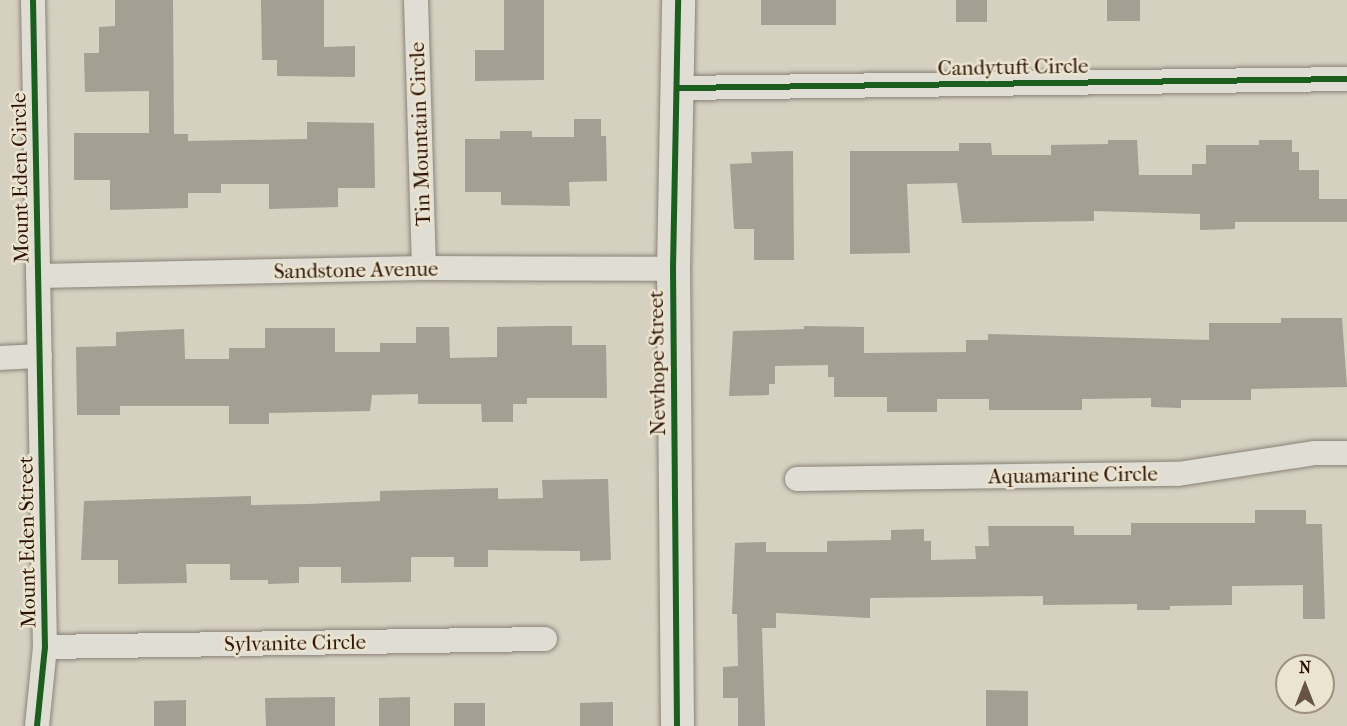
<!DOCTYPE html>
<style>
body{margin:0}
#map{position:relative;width:1347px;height:726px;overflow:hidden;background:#d5d0c0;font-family:"IM FELL French Canon",serif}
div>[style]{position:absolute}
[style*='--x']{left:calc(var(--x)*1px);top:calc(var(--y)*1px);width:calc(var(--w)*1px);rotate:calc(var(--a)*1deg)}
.building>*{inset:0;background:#a49e93}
.roads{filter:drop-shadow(0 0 2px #8a8378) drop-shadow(0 0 2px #8a8378)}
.street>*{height:24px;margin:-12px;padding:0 12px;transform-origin:12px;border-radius:12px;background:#e0ddd4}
.secondary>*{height:33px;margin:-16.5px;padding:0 16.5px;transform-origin:16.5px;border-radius:16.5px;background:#e0ddd4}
.cycleway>*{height:6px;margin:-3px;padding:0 3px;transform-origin:3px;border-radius:3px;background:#1b5e20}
span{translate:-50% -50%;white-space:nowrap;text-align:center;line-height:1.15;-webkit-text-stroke:5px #eae4d0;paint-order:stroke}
.street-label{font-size:21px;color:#2d1203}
.north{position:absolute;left:1275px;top:654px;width:60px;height:60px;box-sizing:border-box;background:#eae4d0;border:2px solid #9e907e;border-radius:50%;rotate:0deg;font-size:16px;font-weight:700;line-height:24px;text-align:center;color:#2d1203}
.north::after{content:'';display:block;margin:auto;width:21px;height:27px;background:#685445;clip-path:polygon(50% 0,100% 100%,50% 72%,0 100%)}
</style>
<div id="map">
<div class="building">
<div style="clip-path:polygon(115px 0,173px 0,174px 134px,188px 134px,188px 141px,307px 139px,307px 122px,374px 123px,375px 188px,338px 188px,338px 207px,269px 209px,269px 184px,221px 184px,221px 193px,188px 193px,188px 208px,110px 210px,110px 180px,74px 180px,74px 133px,149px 133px,149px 91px,85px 92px,84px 53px,99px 53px,99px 27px,115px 26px)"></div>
<div style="clip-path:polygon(261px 0,324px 0,324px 47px,355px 46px,355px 77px,277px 76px,277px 60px,262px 60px)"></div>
<div style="clip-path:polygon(504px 0,544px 0,544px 80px,475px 81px,475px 50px,504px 50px)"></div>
<div style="clip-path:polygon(761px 0,836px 0,836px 25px,761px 25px)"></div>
<div style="clip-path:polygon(956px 0,987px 0,987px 22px,956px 22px)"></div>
<div style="clip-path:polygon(1107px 0,1140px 0,1140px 21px,1107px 21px)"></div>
<div style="clip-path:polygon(574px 119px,601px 119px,601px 136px,606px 136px,607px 181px,569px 182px,570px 206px,501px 205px,501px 192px,465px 192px,465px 139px,500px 139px,500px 131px,532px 131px,532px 137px,574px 137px)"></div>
<div style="clip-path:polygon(1108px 140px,1137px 140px,1139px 175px,1192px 175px,1192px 164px,1206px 164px,1206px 145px,1259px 145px,1259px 140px,1292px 140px,1292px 152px,1299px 152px,1299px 170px,1319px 170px,1319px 199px,1347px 199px,1347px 222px,1235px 222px,1235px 229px,1200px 230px,1200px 214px,1094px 211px,1094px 221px,962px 223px,957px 183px,907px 184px,910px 253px,850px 254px,850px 151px,959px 151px,959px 143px,991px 143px,992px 155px,1051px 155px,1051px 145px,1108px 144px)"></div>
<div style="clip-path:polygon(793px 151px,794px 260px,754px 260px,754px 229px,734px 229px,730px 164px,752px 163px,751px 152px)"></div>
<div style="clip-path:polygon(1281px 318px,1342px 318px,1347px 387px,1251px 389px,1251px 400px,1181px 400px,1181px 408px,1151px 407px,1151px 398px,1082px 399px,1082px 410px,989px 410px,989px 399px,937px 399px,937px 412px,887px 412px,887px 397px,834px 397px,834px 377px,828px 377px,828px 365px,775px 366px,775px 384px,769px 384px,769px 395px,729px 396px,733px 331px,804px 329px,804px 326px,864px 327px,864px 353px,966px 352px,966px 340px,988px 340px,988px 334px,1209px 340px,1209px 323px,1281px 323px)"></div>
<div style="clip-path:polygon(549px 326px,572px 326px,572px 345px,606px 345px,607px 398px,527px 398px,527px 404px,513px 404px,513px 422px,482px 422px,481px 404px,418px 404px,418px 394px,372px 395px,370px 411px,269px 413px,269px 424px,229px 424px,229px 406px,120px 406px,120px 415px,77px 415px,76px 347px,116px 346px,116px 332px,184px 329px,185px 359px,229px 359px,229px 348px,265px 348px,265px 328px,335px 328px,335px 352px,380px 352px,380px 343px,416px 343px,416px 327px,449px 327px,450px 358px,497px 357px,497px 327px)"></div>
<div style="clip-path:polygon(608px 479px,611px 560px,580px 561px,580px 551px,488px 550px,488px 567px,454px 567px,454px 557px,411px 557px,411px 582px,341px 583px,341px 567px,299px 567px,299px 583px,268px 584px,268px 580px,230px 580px,230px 564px,186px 564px,187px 583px,118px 584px,118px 560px,81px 560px,84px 501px,251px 496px,251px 505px,307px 504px,380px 501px,380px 491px,498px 488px,498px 499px,543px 498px,542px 480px)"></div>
<div style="clip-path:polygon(1255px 510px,1306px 510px,1306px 524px,1322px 524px,1325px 619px,1303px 619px,1303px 585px,1232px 586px,1232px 605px,1170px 606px,1170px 610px,1137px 610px,1137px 604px,1043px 605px,1043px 596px,870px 598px,870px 618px,776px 613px,776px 628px,762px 628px,765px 726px,738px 726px,738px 698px,723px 698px,723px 667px,738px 666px,737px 614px,732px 614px,735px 543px,766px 542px,766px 552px,827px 552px,827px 541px,891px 540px,891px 530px,924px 529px,924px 541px,931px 541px,931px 560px,976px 559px,975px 546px,989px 546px,988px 526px,1074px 526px,1074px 535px,1131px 535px,1131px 523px,1255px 523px)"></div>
<div style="clip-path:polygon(986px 690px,1028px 691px,1028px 726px,986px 726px)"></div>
<div style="clip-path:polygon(335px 697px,335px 726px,266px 726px,265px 698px)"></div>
<div style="clip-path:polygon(410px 697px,410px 726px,379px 726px,379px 698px)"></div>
<div style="clip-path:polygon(186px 700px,186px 726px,154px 726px,154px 701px)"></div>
<div style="clip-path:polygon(613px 702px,613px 726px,580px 726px,580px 703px)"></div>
<div style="clip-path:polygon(454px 703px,485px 703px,485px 726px,454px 726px)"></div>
</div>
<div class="roads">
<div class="street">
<div style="--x:33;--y:0;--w:647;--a:88.94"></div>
<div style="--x:45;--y:647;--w:79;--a:95.8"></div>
<div style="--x:416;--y:0;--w:268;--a:88.3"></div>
<div style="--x:679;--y:88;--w:668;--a:-0.77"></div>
<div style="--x:38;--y:276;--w:386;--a:-1.2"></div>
<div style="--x:424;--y:268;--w:249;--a:0.2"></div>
<div style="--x:0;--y:358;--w:40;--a:-2.9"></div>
<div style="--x:797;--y:479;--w:381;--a:-0.8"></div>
<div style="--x:1178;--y:474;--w:139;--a:-8.7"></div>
<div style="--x:1315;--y:453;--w:32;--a:0"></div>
<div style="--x:45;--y:647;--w:500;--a:-0.92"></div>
</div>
<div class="secondary">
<div style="--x:677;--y:726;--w:457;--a:-90.5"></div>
<div style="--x:673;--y:269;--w:269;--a:-88.9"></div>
</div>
</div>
<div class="cycleway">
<div style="--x:33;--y:0;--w:647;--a:88.94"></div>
<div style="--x:45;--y:647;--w:79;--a:95.8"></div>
<div style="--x:679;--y:88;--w:668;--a:-0.77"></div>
<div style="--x:677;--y:726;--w:457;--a:-90.5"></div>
<div style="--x:673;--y:269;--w:269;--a:-88.9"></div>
</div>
<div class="street-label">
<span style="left:1013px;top:67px;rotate:-1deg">Candytuft Circle</span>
<span style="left:420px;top:134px;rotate:-92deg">Tin Mountain Circle</span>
<span style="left:20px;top:178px;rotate:-91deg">Mount Eden Circle</span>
<span style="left:356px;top:270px;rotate:-1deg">Sandstone Avenue</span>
<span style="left:657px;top:363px;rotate:-91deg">Newhope Street</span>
<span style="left:1073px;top:475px;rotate:-1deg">Aquamarine Circle</span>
<span style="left:27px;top:542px;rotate:-91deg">Mount Eden Street</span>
<span style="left:295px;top:643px;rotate:-1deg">Sylvanite Circle</span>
</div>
<div class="north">N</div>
</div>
